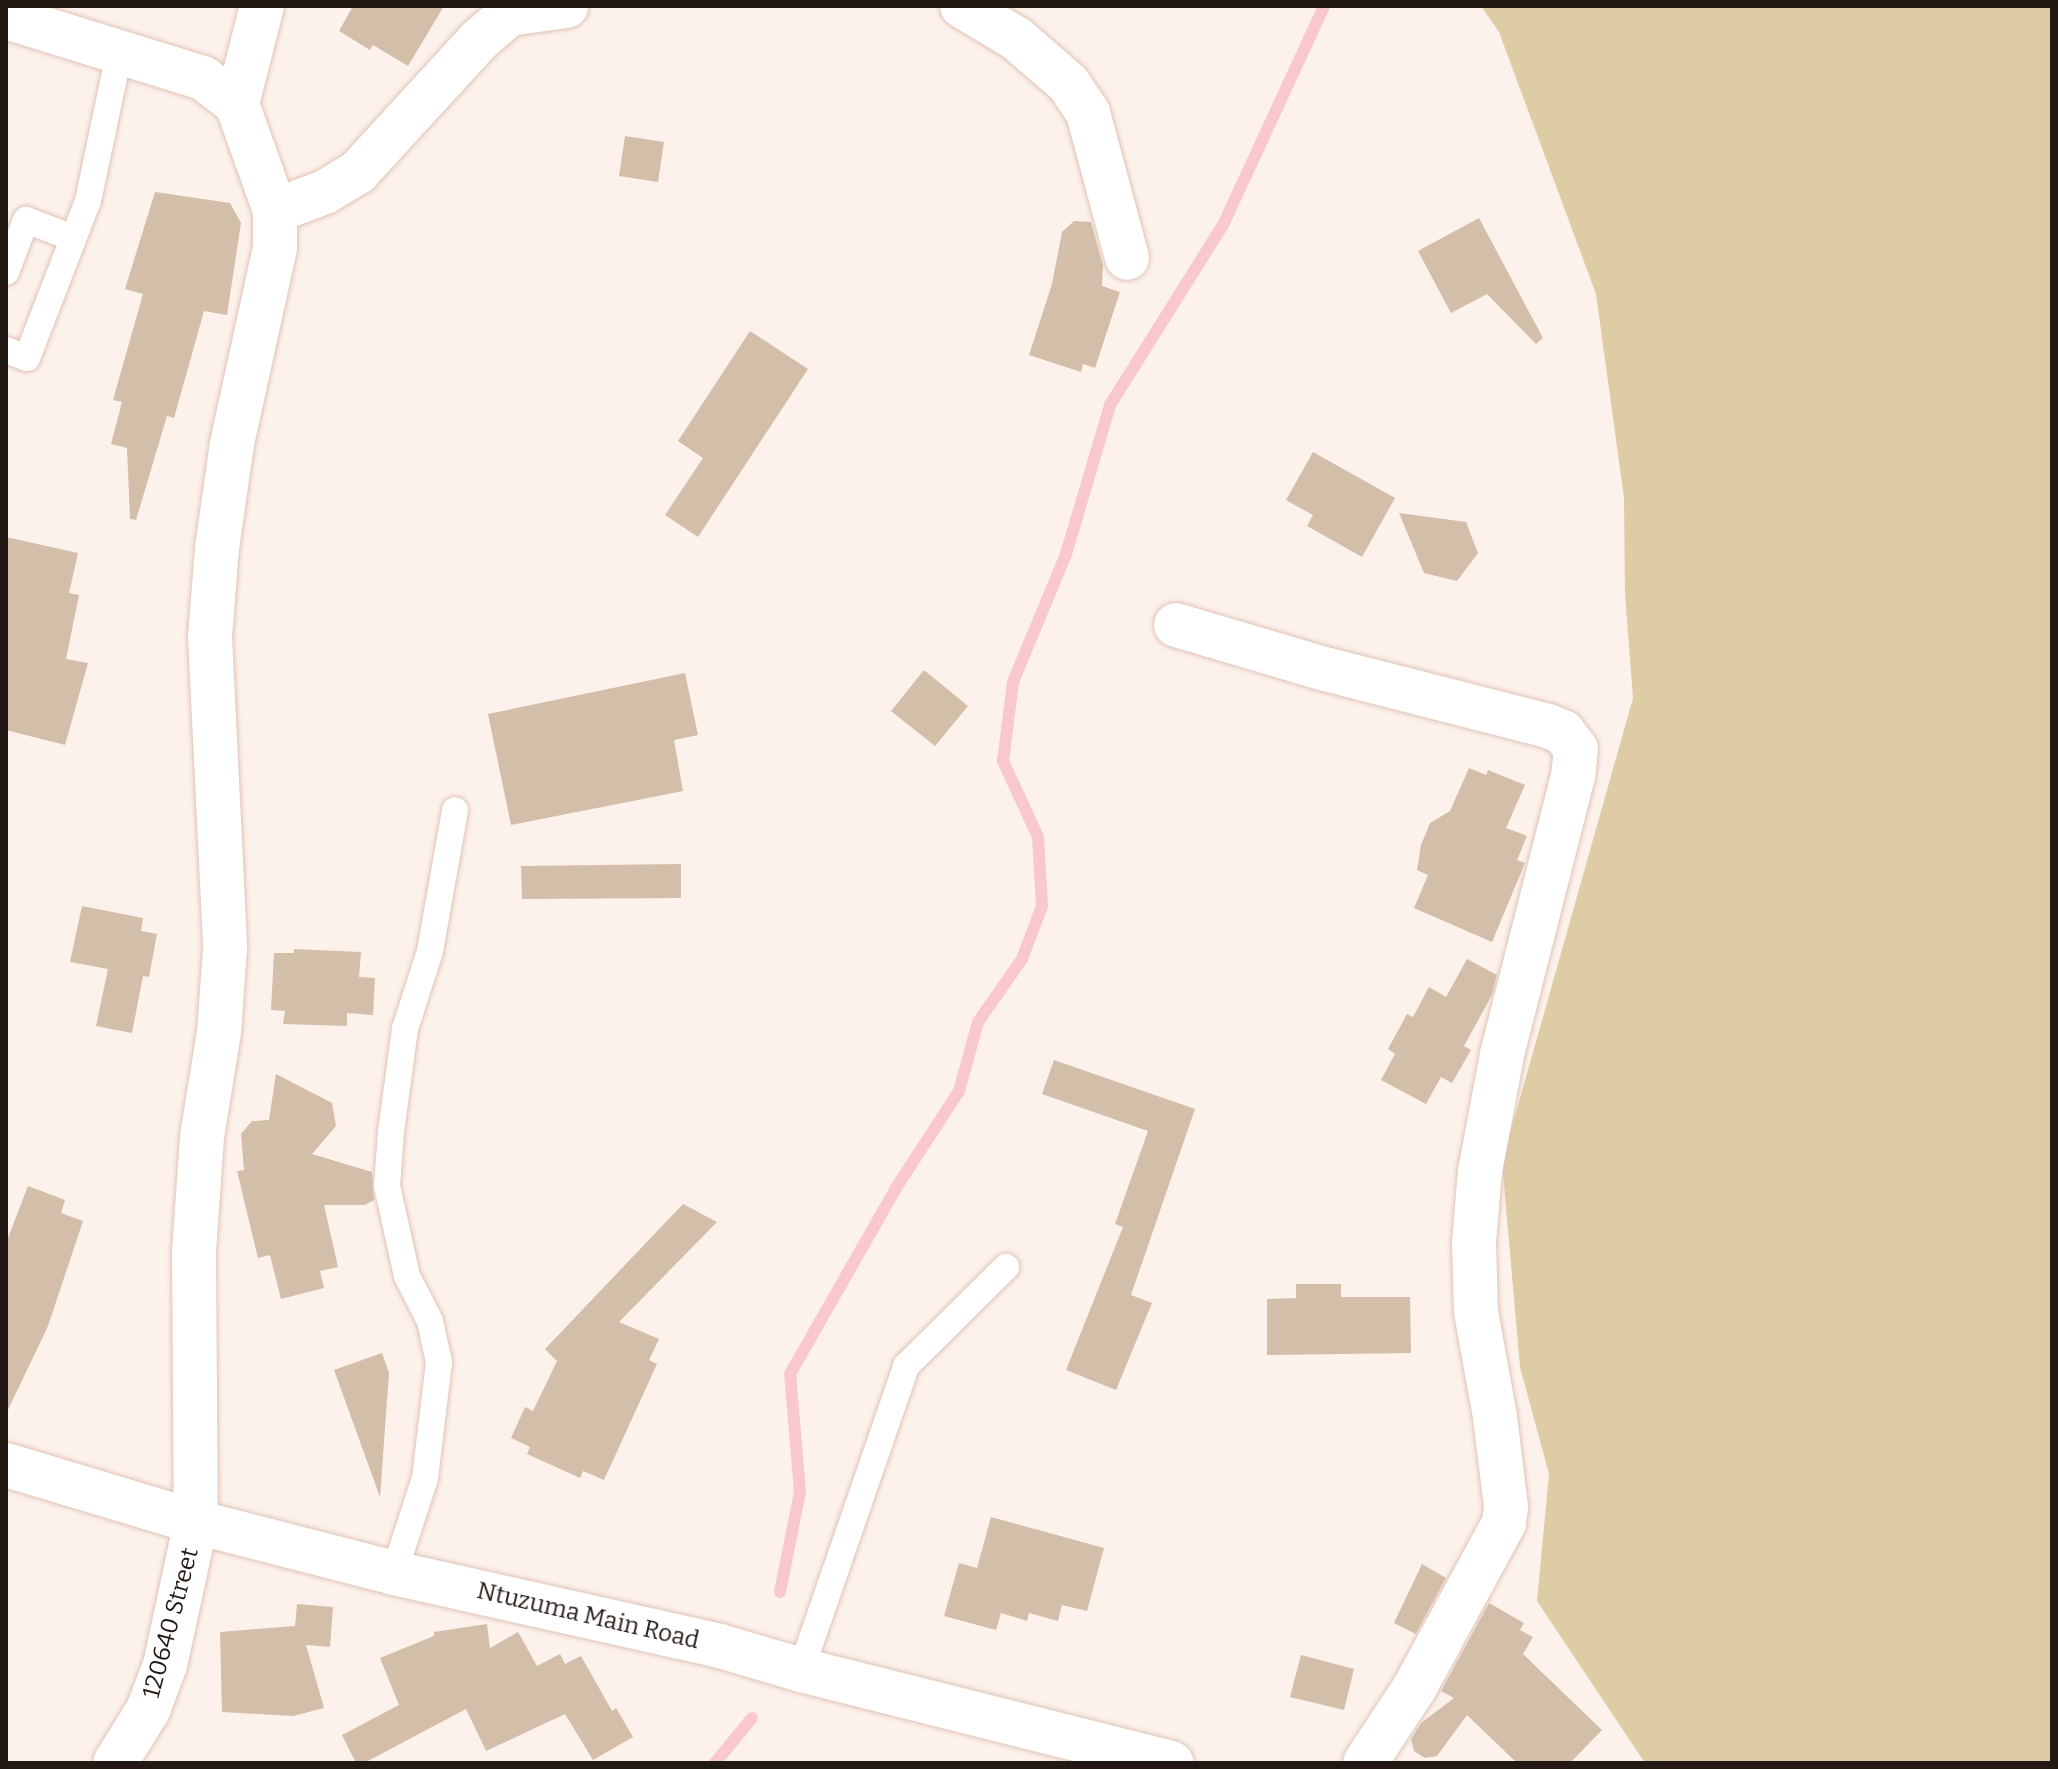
<!DOCTYPE html>
<style>
body{margin:0}
#map{position:relative;width:2058px;height:1769px;overflow:hidden;background:#fdf1eb;font-family:Bitter,serif}
div>[style]{position:absolute}
[style*='--x']{left:calc(var(--x)*1px);top:calc(var(--y)*1px);width:calc(var(--w)*1px);rotate:calc(var(--a)*1deg)}
.green>*{inset:0;background:#decca5}
.stream>*{height:12px;margin:-6px;padding:0 6px;transform-origin:6px;border-radius:6px;background:#f9c8cc}
.building>*{inset:0;background:#d2bea9}
.roads{filter:drop-shadow(0 0 2px #dfc3b5) drop-shadow(0 0 2px #dfc3b5)}
.lane>*{height:26px;margin:-13px;padding:0 13px;transform-origin:13px;border-radius:13px;background:#fff}
.street>*{height:44px;margin:-22px;padding:0 22px;transform-origin:22px;border-radius:22px;background:#fff}
.secondary>*{height:44px;margin:-22px;padding:0 22px;transform-origin:22px;border-radius:22px;background:#fff}
span{translate:-50% -50%;white-space:nowrap;text-align:center;line-height:1.15;-webkit-text-stroke:8px #fff;paint-order:stroke}
.street-label{font-size:24px;color:#231914}
.frame{position:absolute;inset:0;border:8px solid #231914;pointer-events:none}
</style>
<div id="map">
<div class="green">
<div style="clip-path:polygon(1481px 6px,2052px 6px,2052px 1763px,1645px 1763px,1537px 1601px,1549px 1474px,1520px 1367px,1502px 1162px,1633px 698px,1625px 594px,1624px 498px,1596px 294px,1499px 32px)"></div>
</div>
<div class="stream">
<div style="--x:780;--y:1592;--w:102;--a:-78.7"></div>
<div style="--x:800;--y:1492;--w:118;--a:-94.8"></div>
<div style="--x:790;--y:1374;--w:214;--a:-60.3"></div>
<div style="--x:896;--y:1188;--w:116;--a:-57"></div>
<div style="--x:959;--y:1091;--w:72;--a:-74.6"></div>
<div style="--x:978;--y:1022;--w:77;--a:-55.1"></div>
<div style="--x:1022;--y:959;--w:57;--a:-69.3"></div>
<div style="--x:1042;--y:906;--w:69;--a:-93.3"></div>
<div style="--x:1038;--y:837;--w:84;--a:-114.7"></div>
<div style="--x:1003;--y:761;--w:80;--a:-82.8"></div>
<div style="--x:1013;--y:682;--w:139;--a:-67.5"></div>
<div style="--x:1066;--y:554;--w:155;--a:-73.5"></div>
<div style="--x:1110;--y:405;--w:213;--a:-57.9"></div>
<div style="--x:1223;--y:225;--w:241;--a:-65.2"></div>
<div style="--x:715;--y:1763;--w:58;--a:-50.6"></div>
</div>
<div class="building">
<div style="clip-path:polygon(353px 6px,444px 6px,408px 66px,373px 45px,370px 50px,339px 31px)"></div>
<div style="clip-path:polygon(625px 136px,664px 142px,658px 182px,619px 176px)"></div>
<div style="clip-path:polygon(155px 192px,230px 203px,241px 223px,227px 315px,204px 311px,174px 418px,167px 416px,136px 520px,130px 519px,127px 448px,111px 444px,122px 402px,113px 400px,143px 294px,125px 289px)"></div>
<div style="clip-path:polygon(1479px 218px,1543px 338px,1536px 344px,1487px 294px,1451px 313px,1418px 251px)"></div>
<div style="clip-path:polygon(1074px 221px,1091px 222px,1103px 265px,1102px 286px,1120px 292px,1095px 368px,1083px 364px,1081px 372px,1029px 355px,1052px 284px,1062px 232px)"></div>
<div style="clip-path:polygon(750px 331px,808px 369px,698px 537px,665px 515px,703px 458px,678px 441px)"></div>
<div style="clip-path:polygon(1313px 452px,1395px 498px,1362px 557px,1307px 526px,1313px 515px,1286px 500px)"></div>
<div style="clip-path:polygon(1399px 513px,1466px 522px,1478px 553px,1457px 581px,1424px 573px)"></div>
<div style="clip-path:polygon(6px 537px,78px 553px,69px 593px,79px 595px,66px 659px,88px 663px,65px 745px,6px 730px)"></div>
<div style="clip-path:polygon(924px 670px,968px 706px,935px 746px,891px 711px)"></div>
<div style="clip-path:polygon(685px 673px,698px 735px,674px 740px,683px 791px,511px 825px,488px 714px)"></div>
<div style="clip-path:polygon(1469px 768px,1486px 775px,1488px 770px,1525px 785px,1506px 828px,1527px 836px,1517px 860px,1525px 863px,1492px 942px,1414px 908px,1428px 875px,1417px 870px,1421px 845px,1430px 823px,1450px 811px)"></div>
<div style="clip-path:polygon(681px 864px,681px 898px,522px 899px,521px 866px)"></div>
<div style="clip-path:polygon(82px 906px,143px 918px,141px 931px,157px 934px,149px 977px,143px 976px,132px 1033px,96px 1026px,108px 969px,70px 962px)"></div>
<div style="clip-path:polygon(294px 949px,361px 952px,359px 977px,375px 978px,373px 1015px,347px 1013px,347px 1026px,283px 1024px,285px 1011px,271px 1010px,274px 953px,294px 953px)"></div>
<div style="clip-path:polygon(1467px 959px,1497px 975px,1492px 995px,1464px 1046px,1471px 1050px,1452px 1083px,1441px 1077px,1426px 1104px,1381px 1080px,1395px 1054px,1388px 1049px,1407px 1014px,1413px 1017px,1429px 987px,1446px 997px)"></div>
<div style="clip-path:polygon(1054px 1060px,1195px 1109px,1131px 1295px,1152px 1303px,1116px 1390px,1066px 1370px,1123px 1227px,1115px 1224px,1148px 1131px,1042px 1094px)"></div>
<div style="clip-path:polygon(276px 1074px,332px 1103px,336px 1126px,312px 1154px,372px 1172px,374px 1200px,365px 1205px,324px 1205px,338px 1267px,320px 1271px,324px 1288px,281px 1299px,270px 1255px,258px 1258px,237px 1171px,244px 1170px,241px 1134px,252px 1121px,269px 1120px)"></div>
<div style="clip-path:polygon(28px 1186px,65px 1200px,61px 1213px,83px 1221px,48px 1326px,6px 1414px,6px 1243px)"></div>
<div style="clip-path:polygon(683px 1204px,717px 1222px,619px 1322px,659px 1339px,649px 1360px,657px 1364px,604px 1480px,583px 1471px,580px 1478px,527px 1454px,530px 1447px,511px 1438px,525px 1407px,533px 1411px,557px 1361px,545px 1349px)"></div>
<div style="clip-path:polygon(1296px 1284px,1341px 1284px,1341px 1297px,1410px 1297px,1411px 1353px,1267px 1355px,1267px 1299px,1296px 1298px)"></div>
<div style="clip-path:polygon(382px 1353px,389px 1373px,380px 1497px,334px 1370px)"></div>
<div style="clip-path:polygon(991px 1517px,1104px 1548px,1087px 1611px,1062px 1605px,1058px 1621px,1029px 1613px,1027px 1621px,1001px 1613px,996px 1630px,944px 1616px,959px 1563px,977px 1568px)"></div>
<div style="clip-path:polygon(1422px 1564px,1446px 1578px,1416px 1634px,1394px 1623px)"></div>
<div style="clip-path:polygon(1489px 1603px,1524px 1623px,1520px 1630px,1533px 1637px,1523px 1654px,1602px 1730px,1570px 1763px,1517px 1763px,1467px 1715px,1437px 1756px,1425px 1758px,1414px 1751px,1411px 1739px,1421px 1723px,1454px 1698px,1441px 1691px)"></div>
<div style="clip-path:polygon(297px 1604px,333px 1607px,330px 1647px,306px 1645px,324px 1708px,293px 1716px,222px 1712px,220px 1632px,295px 1626px)"></div>
<div style="clip-path:polygon(487px 1624px,490px 1648px,518px 1632px,537px 1666px,560px 1654px,565px 1664px,581px 1656px,612px 1711px,616px 1708px,633px 1737px,593px 1760px,565px 1714px,486px 1751px,466px 1709px,364px 1763px,356px 1763px,342px 1735px,399px 1705px,380px 1658px,434px 1636px,434px 1632px)"></div>
<div style="clip-path:polygon(1301px 1655px,1354px 1669px,1344px 1710px,1290px 1697px)"></div>
</div>
<div class="roads">
<div class="lane">
<div style="--x:6;--y:272;--w:56;--a:-69"></div>
<div style="--x:26;--y:220;--w:50;--a:21"></div>
<div style="--x:6;--y:350;--w:22;--a:21"></div>
<div style="--x:27;--y:358;--w:168;--a:-68.8"></div>
<div style="--x:88;--y:201;--w:150;--a:-78.1"></div>
<div style="--x:394;--y:1573;--w:100;--a:-71.9"></div>
<div style="--x:425;--y:1478;--w:117;--a:-83.1"></div>
<div style="--x:439;--y:1362;--w:42;--a:-102.4"></div>
<div style="--x:430;--y:1321;--w:51;--a:-117.1"></div>
<div style="--x:407;--y:1276;--w:92;--a:-102.5"></div>
<div style="--x:387;--y:1186;--w:54;--a:-85.8"></div>
<div style="--x:391;--y:1132;--w:104;--a:-82.3"></div>
<div style="--x:405;--y:1029;--w:82;--a:-72.2"></div>
<div style="--x:430;--y:951;--w:143;--a:-79.9"></div>
<div style="--x:801;--y:1670;--w:322;--a:-70.9"></div>
<div style="--x:906;--y:1366;--w:141;--a:-44.7"></div>
</div>
<div class="street">
<div style="--x:962;--y:6;--w:64;--a:31"></div>
<div style="--x:1017;--y:39;--w:67;--a:40.8"></div>
<div style="--x:1068;--y:83;--w:36;--a:56"></div>
<div style="--x:1088;--y:113;--w:150;--a:74.9"></div>
<div style="--x:6;--y:17;--w:206;--a:17.2"></div>
<div style="--x:203;--y:78;--w:43;--a:37.4"></div>
<div style="--x:237;--y:104;--w:114;--a:70.4"></div>
<div style="--x:275;--y:211;--w:37;--a:90"></div>
<div style="--x:275;--y:248;--w:201;--a:102.4"></div>
<div style="--x:232;--y:444;--w:105;--a:98.2"></div>
<div style="--x:217;--y:548;--w:89;--a:94.5"></div>
<div style="--x:210;--y:637;--w:312;--a:87.2"></div>
<div style="--x:225;--y:949;--w:83;--a:94.1"></div>
<div style="--x:219;--y:1032;--w:106;--a:99.2"></div>
<div style="--x:202;--y:1137;--w:115;--a:94"></div>
<div style="--x:194;--y:1252;--w:270;--a:89.6"></div>
<div style="--x:196;--y:1522;--w:146;--a:102.2"></div>
<div style="--x:165;--y:1665;--w:48;--a:110.7"></div>
<div style="--x:148;--y:1710;--w:62;--a:121.9"></div>
<div style="--x:237;--y:104;--w:101;--a:-75.7"></div>
<div style="--x:275;--y:211;--w:53;--a:-20.8"></div>
<div style="--x:325;--y:192;--w:39;--a:-31"></div>
<div style="--x:358;--y:172;--w:178;--a:-47.5"></div>
<div style="--x:478;--y:41;--w:41;--a:-41.1"></div>
<div style="--x:509;--y:14;--w:58;--a:-8"></div>
<div style="--x:1176;--y:625;--w:155;--a:16.5"></div>
<div style="--x:1325;--y:669;--w:230;--a:14.3"></div>
<div style="--x:1548;--y:726;--w:16;--a:22"></div>
<div style="--x:1563;--y:732;--w:21;--a:53"></div>
<div style="--x:1576;--y:749;--w:27;--a:96"></div>
<div style="--x:1573;--y:776;--w:288;--a:104.3"></div>
<div style="--x:1502;--y:1055;--w:118;--a:100.7"></div>
<div style="--x:1480;--y:1171;--w:71;--a:94.8"></div>
<div style="--x:1474;--y:1242;--w:70;--a:88.4"></div>
<div style="--x:1476;--y:1312;--w:107;--a:79.7"></div>
<div style="--x:1495;--y:1417;--w:91;--a:83"></div>
<div style="--x:1506;--y:1507;--w:16;--a:97"></div>
<div style="--x:1504;--y:1523;--w:187;--a:118.5"></div>
<div style="--x:1415;--y:1687;--w:91;--a:123.3"></div>
</div>
<div class="secondary">
<div style="--x:6;--y:1465;--w:198;--a:16.7"></div>
<div style="--x:196;--y:1522;--w:204;--a:14.4"></div>
<div style="--x:394;--y:1573;--w:334;--a:12.6"></div>
<div style="--x:720;--y:1646;--w:84;--a:16.5"></div>
<div style="--x:801;--y:1670;--w:382;--a:14.1"></div>
</div>
</div>
<div class="street-label">
<span style="left:588px;top:1616px;rotate:13deg">Ntuzuma Main Road</span>
<span style="left:171px;top:1623px;rotate:-75deg">120640 Street</span>
</div>
<div class="frame"></div>
</div>
